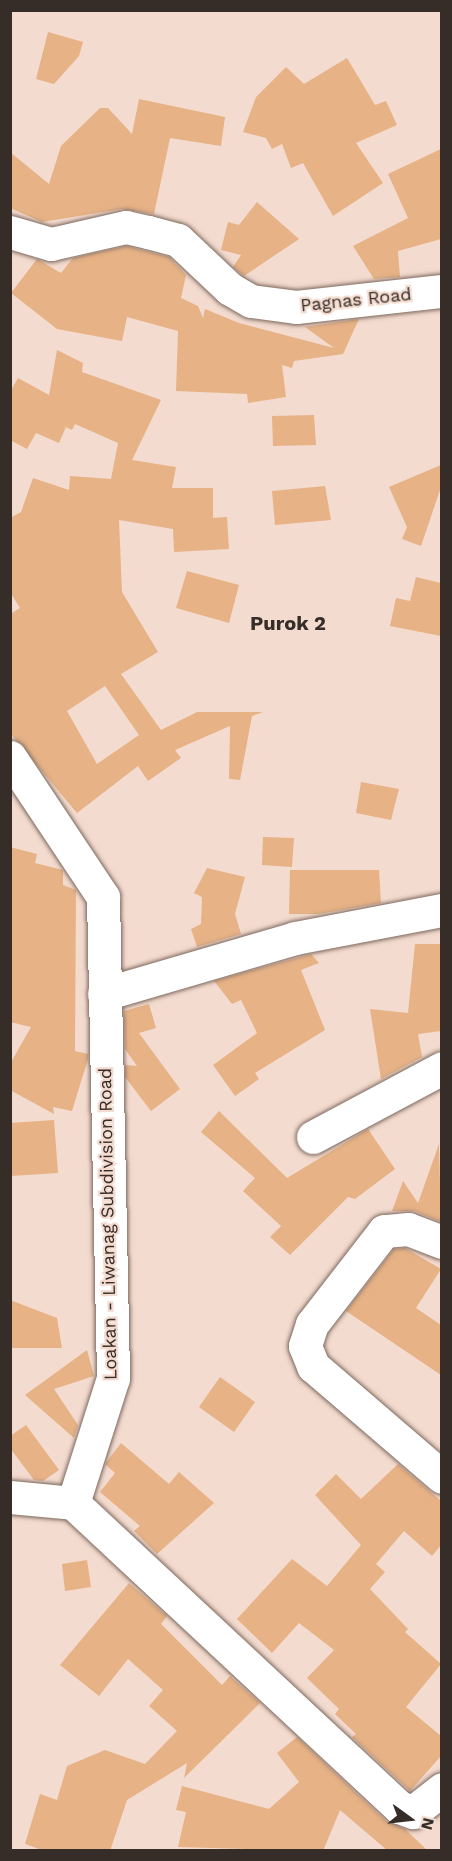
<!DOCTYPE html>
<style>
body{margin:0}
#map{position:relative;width:452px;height:1861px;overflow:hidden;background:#f4dbcf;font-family:"Work Sans",sans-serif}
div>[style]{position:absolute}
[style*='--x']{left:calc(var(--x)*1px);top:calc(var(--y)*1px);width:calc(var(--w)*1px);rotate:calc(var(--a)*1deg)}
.building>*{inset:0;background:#e6b286}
.roads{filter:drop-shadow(0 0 2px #7d685d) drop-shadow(0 0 2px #7d685d)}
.minor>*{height:33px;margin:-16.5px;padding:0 16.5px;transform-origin:16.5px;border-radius:16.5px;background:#fff}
span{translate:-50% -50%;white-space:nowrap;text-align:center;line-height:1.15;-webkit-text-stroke:4.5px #f4dbcf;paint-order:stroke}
.street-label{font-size:18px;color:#362d28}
.neighbourhood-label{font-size:20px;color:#362d28;font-weight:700}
.frame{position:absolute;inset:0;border:12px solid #362d28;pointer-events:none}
.north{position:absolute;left:380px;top:1789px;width:60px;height:60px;-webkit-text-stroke:4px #f4dbcf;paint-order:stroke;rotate:105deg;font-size:16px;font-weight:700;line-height:24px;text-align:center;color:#362d28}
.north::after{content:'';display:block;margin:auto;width:21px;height:27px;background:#362d28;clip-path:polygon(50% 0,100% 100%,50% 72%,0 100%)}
</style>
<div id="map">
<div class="building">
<div style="clip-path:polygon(48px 32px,83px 42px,79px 56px,54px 84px,36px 79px)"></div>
<div style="clip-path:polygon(347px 58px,375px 105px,386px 101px,397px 125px,356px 143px,383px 183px,333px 216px,303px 163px,291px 168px,282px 144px,272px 149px,266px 138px,243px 132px,256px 97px,286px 67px,304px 84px)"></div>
<div style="clip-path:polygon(139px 99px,225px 117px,221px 146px,170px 138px,154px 214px,122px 209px,42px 222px,10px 208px,10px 152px,49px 184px,61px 146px,100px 108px,108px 108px,132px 134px)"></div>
<div style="clip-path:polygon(441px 149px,441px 239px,398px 251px,400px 277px,374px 279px,353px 246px,408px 218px,388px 174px)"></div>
<div style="clip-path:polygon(257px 202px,299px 239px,244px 276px,233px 267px,241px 255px,221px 250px,228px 222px,239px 225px)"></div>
<div style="clip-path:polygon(126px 246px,169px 257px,186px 275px,181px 298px,198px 306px,203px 318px,205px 309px,239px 323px,334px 348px,305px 327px,359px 319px,343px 354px,294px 361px,292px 368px,282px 365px,286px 397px,248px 403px,247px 394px,176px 391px,178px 331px,127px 317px,122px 341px,57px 329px,11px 293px,37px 259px,61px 273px,73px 258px)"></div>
<div style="clip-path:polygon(evenodd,57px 350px,83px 363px,82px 372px,161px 400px,132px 460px,176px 467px,172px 488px,213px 488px,213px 518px,227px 517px,229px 549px,174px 552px,173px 529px,119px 520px,122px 592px,158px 652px,121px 674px,161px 730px,197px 712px,263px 712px,252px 716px,240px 780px,229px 779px,230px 726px,175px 750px,181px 758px,148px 781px,138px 766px,77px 813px,10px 733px,10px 614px,20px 608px,10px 592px,10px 518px,21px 512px,33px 478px,69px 490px,70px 476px,111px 479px,118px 443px,75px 424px,72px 430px,66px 427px,59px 443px,36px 433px,27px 449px,10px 440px,10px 392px,18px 378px,49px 395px,57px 350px,105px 686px,139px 735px,97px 764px,67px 711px,105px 686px)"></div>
<div style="clip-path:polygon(314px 415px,316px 445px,273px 446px,272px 416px)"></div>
<div style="clip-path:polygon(441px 465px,441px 487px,421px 546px,402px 539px,407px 527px,389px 487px)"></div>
<div style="clip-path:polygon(325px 486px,331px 520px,275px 525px,272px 491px)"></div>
<div style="clip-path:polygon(187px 571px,239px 585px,229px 623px,176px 608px)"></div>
<div style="clip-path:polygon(416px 577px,441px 583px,441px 636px,390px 626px,396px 598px,410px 601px)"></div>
<div style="clip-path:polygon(361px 782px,399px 789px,391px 820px,356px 813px)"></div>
<div style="clip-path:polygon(263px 837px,294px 838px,292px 867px,262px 865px)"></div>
<div style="clip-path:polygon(10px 847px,37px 854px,35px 863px,63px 870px,63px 885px,76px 890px,75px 1051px,88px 1054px,88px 1059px,72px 1111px,53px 1107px,54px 1114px,10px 1090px,10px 1064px,31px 1027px,10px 1022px)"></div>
<div style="clip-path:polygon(207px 868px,245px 877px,235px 914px,241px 934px,197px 947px,191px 929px,201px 924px,202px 897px,194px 893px)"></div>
<div style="clip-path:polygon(290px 870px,379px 870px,381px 903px,319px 914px,289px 914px)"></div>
<div style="clip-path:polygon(415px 944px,441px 944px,441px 1031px,418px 1034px,422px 1057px,381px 1079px,370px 1009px,408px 1013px)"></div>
<div style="clip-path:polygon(311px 954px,319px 963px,301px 970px,325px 1030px,255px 1073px,259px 1079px,235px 1096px,213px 1065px,257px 1033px,241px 1000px,232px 1004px,214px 981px)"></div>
<div style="clip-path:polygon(149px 1004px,156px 1028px,139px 1033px,180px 1089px,151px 1111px,125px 1077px,125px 1065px,137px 1066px,125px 1049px,124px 1011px)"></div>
<div style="clip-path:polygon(219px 1111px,287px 1178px,368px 1129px,395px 1169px,355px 1199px,348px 1197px,290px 1255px,270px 1237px,281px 1226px,243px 1191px,255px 1178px,201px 1132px)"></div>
<div style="clip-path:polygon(54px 1120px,58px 1173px,11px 1176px,10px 1123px)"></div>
<div style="clip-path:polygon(439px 1144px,441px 1222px,414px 1211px,392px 1211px,403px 1181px,418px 1203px)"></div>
<div style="clip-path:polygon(405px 1248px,441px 1269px,416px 1308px,441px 1325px,441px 1375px,346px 1311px,394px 1249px)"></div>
<div style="clip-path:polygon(10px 1300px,57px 1318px,62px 1348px,10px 1348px)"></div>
<div style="clip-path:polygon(87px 1350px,94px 1376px,54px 1389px,78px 1425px,74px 1438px,25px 1395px)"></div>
<div style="clip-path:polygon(220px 1377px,255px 1402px,234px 1432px,199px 1407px)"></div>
<div style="clip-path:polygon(26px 1425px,59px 1470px,43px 1481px,34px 1480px,10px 1448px,10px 1436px)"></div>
<div style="clip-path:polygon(121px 1443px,169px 1484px,179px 1472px,214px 1503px,157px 1554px,134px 1531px,140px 1526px,100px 1492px,115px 1473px,105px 1464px)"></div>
<div style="clip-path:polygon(398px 1464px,441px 1501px,441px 1545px,432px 1556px,404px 1531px,376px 1564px,385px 1572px,370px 1589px,408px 1629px,405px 1632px,441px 1664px,406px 1707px,441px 1736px,441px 1756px,410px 1791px,352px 1737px,356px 1734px,335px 1714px,339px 1709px,307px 1678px,334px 1650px,299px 1623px,272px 1653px,237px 1619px,292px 1559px,327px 1586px,361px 1545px,315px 1495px,336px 1474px,361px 1499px)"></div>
<div style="clip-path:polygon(87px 1560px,91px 1587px,65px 1591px,62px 1564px)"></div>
<div style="clip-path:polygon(129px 1583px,167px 1616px,161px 1624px,222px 1685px,230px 1676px,260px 1703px,184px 1778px,187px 1763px,127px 1800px,110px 1851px,45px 1851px,25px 1844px,40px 1794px,57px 1800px,67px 1766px,105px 1750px,145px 1764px,177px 1731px,149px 1706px,163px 1690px,128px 1659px,99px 1696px,60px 1665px)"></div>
<div style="clip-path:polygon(297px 1737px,386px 1821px,405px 1829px,428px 1851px,388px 1851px,340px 1810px,323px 1851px,178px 1847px,186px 1812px,176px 1810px,182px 1786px,269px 1809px,299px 1782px,277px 1753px)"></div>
</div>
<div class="roads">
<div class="minor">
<div style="--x:10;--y:232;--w:43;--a:16.3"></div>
<div style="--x:51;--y:244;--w:77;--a:-12.8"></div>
<div style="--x:126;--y:227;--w:23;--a:13"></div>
<div style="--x:148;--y:232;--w:31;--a:15"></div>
<div style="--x:178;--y:240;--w:71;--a:43.3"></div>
<div style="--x:230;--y:289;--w:24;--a:30"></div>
<div style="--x:251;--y:301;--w:45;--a:7.6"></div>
<div style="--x:296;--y:307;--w:147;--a:-6.3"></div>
<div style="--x:10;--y:757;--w:168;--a:56.4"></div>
<div style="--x:103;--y:897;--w:481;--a:88.8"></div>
<div style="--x:113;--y:1378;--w:131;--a:107.7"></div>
<div style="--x:104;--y:994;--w:199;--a:-16.3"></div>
<div style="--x:295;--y:938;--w:150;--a:-10.8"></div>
<div style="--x:313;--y:1137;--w:146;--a:-28.1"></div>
<div style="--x:442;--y:1242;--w:36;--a:-159"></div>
<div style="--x:408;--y:1229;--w:24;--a:175"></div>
<div style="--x:384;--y:1231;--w:118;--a:127.7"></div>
<div style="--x:312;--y:1324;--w:23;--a:108"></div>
<div style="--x:305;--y:1346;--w:22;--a:68"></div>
<div style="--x:313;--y:1366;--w:170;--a:40.7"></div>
<div style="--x:10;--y:1497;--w:63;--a:5.4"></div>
<div style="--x:73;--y:1503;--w:446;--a:43"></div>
<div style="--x:399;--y:1807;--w:15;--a:20"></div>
<div style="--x:413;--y:1812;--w:37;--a:-38"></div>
</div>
</div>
<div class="street-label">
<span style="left:356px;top:300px;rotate:-6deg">Pagnas Road</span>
<span style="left:108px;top:1224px;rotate:-91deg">Loakan - Liwanag Subdivision Road</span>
</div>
<div class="neighbourhood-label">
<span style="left:288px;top:623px">Purok 2</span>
</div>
<div class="frame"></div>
<div class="north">N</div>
</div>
